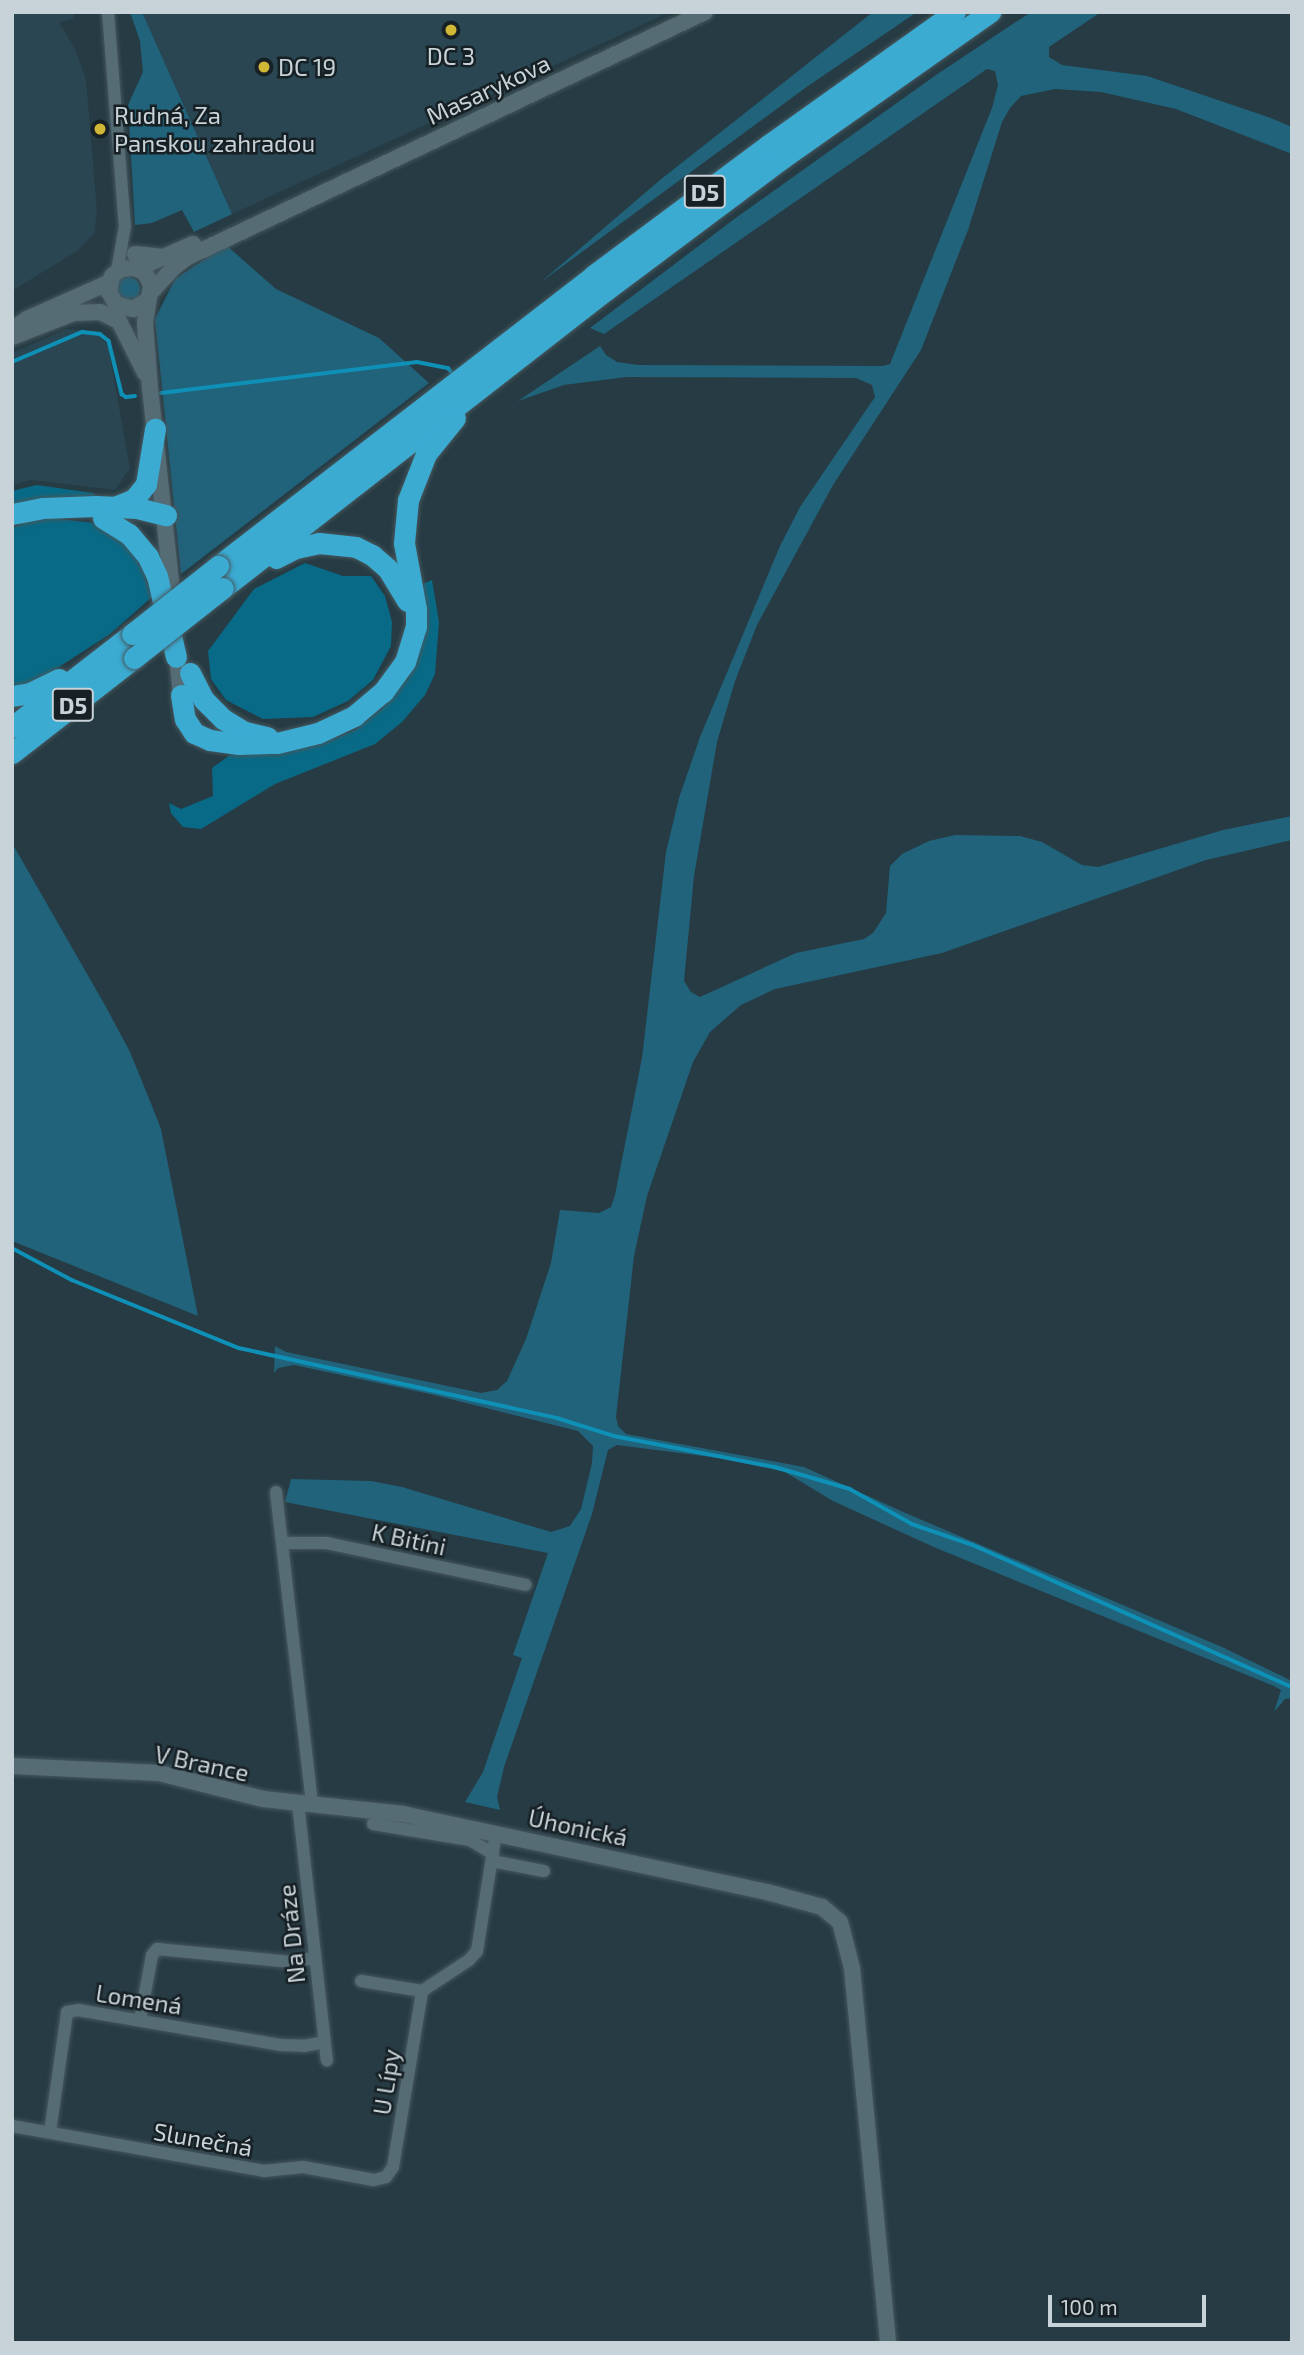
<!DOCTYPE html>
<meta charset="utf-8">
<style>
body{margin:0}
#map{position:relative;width:1304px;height:2355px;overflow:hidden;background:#263b43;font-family:"Exo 2",sans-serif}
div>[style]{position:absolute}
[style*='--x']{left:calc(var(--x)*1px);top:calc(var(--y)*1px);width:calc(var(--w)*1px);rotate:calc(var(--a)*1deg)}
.built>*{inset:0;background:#294652}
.green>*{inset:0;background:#21637b}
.round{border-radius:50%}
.forest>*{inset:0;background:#086a86}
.stream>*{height:3.5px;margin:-1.75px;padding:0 1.75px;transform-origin:1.75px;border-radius:1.75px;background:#0f90b6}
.roads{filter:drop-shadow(0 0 2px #46575e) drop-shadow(0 0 2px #46575e)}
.minor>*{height:12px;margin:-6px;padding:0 6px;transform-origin:6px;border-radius:6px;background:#566c75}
.secondary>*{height:16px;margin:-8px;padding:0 8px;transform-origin:8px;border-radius:8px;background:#566c75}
.motorway>*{height:21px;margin:-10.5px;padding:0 10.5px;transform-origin:10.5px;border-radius:10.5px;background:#3babd2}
.bridges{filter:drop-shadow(0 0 2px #46575e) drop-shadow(0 0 2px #46575e)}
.motorway-bridge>*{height:21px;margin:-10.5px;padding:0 10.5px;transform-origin:10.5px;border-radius:10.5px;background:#3babd2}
.dots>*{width:19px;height:19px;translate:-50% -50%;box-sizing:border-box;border:4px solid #172024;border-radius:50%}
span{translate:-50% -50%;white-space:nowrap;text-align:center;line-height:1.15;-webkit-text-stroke:5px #172024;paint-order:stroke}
.shield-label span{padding:2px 5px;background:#172024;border:2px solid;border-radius:5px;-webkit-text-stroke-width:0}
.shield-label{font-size:23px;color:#c7d3d8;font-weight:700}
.poi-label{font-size:24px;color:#c7d3d8}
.left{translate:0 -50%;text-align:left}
.street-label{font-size:24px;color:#c7d3d8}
.frame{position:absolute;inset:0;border:14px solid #c7d3d8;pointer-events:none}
.scale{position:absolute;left:1048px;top:2295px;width:158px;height:32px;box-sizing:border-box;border:4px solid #c7d3d8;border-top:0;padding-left:9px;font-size:21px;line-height:24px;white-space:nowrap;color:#c7d3d8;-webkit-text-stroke:5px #172024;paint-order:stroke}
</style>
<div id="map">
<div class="built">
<div style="clip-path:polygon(12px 12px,74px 12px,74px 19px,59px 22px,75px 49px,86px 80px,97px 211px,94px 234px,77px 251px,12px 291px)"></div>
<div style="clip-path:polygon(142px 12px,670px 12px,232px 214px)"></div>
<div style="clip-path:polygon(66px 329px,94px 331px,108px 345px,130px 468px,115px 490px,31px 480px,12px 485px,12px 353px)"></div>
</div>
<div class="green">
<div style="clip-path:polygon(130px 12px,142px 12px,232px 214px,194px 232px,182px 210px,152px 223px,135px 225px,128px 105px,143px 72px,140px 41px)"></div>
<div style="clip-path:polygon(873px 12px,917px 12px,808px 86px,541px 282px,660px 180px)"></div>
<div style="clip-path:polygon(1031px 12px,1101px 12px,1049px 47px,1049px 57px,1062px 65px,1147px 76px,1268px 117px,1292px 127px,1292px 154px,1176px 109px,1101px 92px,1055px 89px,1021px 96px,1010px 108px,1002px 122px,968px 230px,921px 350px,833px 485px,757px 625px,735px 681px,717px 742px,694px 876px,684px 981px,691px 992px,700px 997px,796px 953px,864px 939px,873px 933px,886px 913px,890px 866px,902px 854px,929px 841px,955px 835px,1020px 836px,1042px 842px,1082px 865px,1098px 867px,1223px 830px,1292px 816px,1292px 840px,1206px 860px,942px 953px,775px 989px,741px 1005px,710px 1032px,693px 1062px,647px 1196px,634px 1256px,616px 1417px,618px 1426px,626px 1434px,804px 1467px,910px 1515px,1222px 1647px,1292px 1681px,1292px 1698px,1285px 1699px,1274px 1712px,1281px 1690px,1274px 1686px,936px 1548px,833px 1501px,785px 1472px,719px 1458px,617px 1445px,608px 1450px,592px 1514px,504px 1767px,497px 1797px,500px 1810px,465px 1802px,483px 1772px,522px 1658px,513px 1655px,548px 1553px,285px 1502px,291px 1479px,371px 1481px,402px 1487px,551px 1532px,570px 1526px,581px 1509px,592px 1463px,593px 1446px,578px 1431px,430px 1394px,294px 1365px,278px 1368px,274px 1373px,275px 1346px,286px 1352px,481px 1393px,497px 1390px,507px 1381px,526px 1339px,551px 1263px,560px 1210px,599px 1213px,611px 1207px,615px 1195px,642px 1058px,666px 852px,679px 798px,700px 737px,780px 546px,800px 507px,875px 397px,872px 385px,856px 378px,626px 377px,564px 385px,518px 401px,600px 346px,606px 355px,617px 362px,638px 365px,883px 366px,890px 364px,992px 108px,998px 85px,995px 71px,987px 69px,604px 334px,590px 328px,737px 217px,936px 75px)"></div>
<div style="clip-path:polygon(226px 245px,276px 289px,379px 338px,429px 383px,181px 574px,155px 319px,175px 279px)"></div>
<div class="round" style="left:116px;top:277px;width:24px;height:24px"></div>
<div style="clip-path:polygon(12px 843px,106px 1007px,130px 1052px,150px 1101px,161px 1129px,198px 1316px,12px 1241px)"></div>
</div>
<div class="forest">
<div style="clip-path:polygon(37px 485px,93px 493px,100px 499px,12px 507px,12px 491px)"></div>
<div style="clip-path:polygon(40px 517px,95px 523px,134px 546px,152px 597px,110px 634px,28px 687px,12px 687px,12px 528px)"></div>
<div style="clip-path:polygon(305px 563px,343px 576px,371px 576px,385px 596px,392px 622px,391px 646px,373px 680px,348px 701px,313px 717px,263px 719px,226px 700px,211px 679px,208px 651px,254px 589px)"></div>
<div style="clip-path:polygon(432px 580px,439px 622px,435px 674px,425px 695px,402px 722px,375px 744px,275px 784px,201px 829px,183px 827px,171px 813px,169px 803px,181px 809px,213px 796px,212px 768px,230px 755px,279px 753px,319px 745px,355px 730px,383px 708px,408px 678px,419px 653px,418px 586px)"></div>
</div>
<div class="stream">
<div style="--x:12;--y:362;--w:76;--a:-23.2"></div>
<div style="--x:82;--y:332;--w:18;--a:6"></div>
<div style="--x:100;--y:334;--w:11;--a:38"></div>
<div style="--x:109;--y:341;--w:55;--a:76.2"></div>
<div style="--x:122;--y:394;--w:5;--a:37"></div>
<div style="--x:126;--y:397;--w:9;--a:-6"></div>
<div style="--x:161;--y:393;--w:258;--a:-6.9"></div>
<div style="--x:417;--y:362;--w:32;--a:11"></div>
<div style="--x:448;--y:368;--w:9;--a:49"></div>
<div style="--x:12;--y:1248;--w:68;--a:28.1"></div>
<div style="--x:72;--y:1280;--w:180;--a:22.2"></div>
<div style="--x:239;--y:1348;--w:326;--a:12.4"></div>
<div style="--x:557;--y:1418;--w:60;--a:17.5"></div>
<div style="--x:614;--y:1436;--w:164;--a:10.9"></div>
<div style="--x:775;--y:1467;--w:78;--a:16.3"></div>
<div style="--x:850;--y:1489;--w:71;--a:29.4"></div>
<div style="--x:912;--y:1524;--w:65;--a:19"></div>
<div style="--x:973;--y:1545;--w:349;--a:24"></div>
</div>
<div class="roads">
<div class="minor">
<div style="--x:108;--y:12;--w:215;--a:85.5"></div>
<div style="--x:125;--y:226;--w:46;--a:100.1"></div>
<div style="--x:276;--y:1492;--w:315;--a:83.4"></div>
<div style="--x:282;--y:1543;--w:45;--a:0"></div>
<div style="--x:327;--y:1543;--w:203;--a:11.9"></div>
<div style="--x:298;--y:1803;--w:259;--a:83.6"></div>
<div style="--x:373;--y:1824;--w:98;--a:9.4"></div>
<div style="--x:470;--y:1840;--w:27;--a:31"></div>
<div style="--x:492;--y:1861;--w:53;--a:10.9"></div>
<div style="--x:361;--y:1981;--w:62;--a:9.3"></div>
<div style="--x:140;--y:2020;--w:66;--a:-79.5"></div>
<div style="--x:152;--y:1955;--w:8;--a:-50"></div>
<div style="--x:157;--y:1949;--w:135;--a:5.5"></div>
<div style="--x:291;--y:1962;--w:22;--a:-10"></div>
<div style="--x:12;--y:2126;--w:256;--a:10.1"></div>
<div style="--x:264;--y:2171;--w:39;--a:-6"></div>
<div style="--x:303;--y:2167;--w:72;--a:10.4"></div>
<div style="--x:374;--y:2180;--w:12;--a:-14"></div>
<div style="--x:386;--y:2177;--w:12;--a:-55"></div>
<div style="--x:393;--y:2167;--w:178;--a:-80.6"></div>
<div style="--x:422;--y:1991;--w:56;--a:-33.4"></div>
<div style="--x:469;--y:1960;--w:12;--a:-48"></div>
<div style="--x:477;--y:1951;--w:120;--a:-80.9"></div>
<div style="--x:50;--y:2132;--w:121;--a:-81.9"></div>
<div style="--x:67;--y:2012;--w:11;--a:-10"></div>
<div style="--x:78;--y:2010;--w:205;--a:9.8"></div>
<div style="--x:280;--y:2045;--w:24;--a:2"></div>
<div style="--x:304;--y:2046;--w:20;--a:-11"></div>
</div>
<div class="secondary">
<div style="--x:135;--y:254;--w:28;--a:6"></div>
<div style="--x:141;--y:267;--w:57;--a:-23.9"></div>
<div style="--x:151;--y:292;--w:34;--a:-47"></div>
<div style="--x:174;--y:267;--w:17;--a:-36"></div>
<div style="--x:188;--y:257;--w:572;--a:-25.36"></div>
<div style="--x:146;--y:301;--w:15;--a:148"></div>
<div style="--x:133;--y:309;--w:18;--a:-164"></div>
<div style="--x:116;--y:304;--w:14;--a:-120"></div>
<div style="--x:109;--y:292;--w:16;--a:-79"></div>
<div style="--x:112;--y:276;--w:11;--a:-38"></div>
<div style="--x:121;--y:269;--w:14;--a:-4"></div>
<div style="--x:135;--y:268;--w:11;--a:27"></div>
<div style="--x:145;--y:273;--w:13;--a:63"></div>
<div style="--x:151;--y:285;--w:37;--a:99"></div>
<div style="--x:145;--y:322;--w:66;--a:85.7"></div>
<div style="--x:150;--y:388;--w:222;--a:83.8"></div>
<div style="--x:12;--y:330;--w:19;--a:-36"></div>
<div style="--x:27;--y:319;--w:91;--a:-24"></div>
<div style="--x:12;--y:337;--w:66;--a:-21.2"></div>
<div style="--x:74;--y:313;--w:26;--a:-2"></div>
<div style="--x:100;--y:312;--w:21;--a:25"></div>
<div style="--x:119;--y:321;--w:58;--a:63.4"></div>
<div style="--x:176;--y:645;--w:50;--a:84.3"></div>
<div style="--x:12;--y:1766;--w:147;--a:2.7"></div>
<div style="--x:159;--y:1773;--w:107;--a:14"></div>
<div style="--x:263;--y:1799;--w:141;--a:6.1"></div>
<div style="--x:403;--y:1814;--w:372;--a:12.1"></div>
<div style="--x:767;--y:1892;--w:57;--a:15.3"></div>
<div style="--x:822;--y:1907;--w:23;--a:40"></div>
<div style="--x:840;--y:1922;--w:48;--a:75.4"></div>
<div style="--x:852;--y:1968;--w:377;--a:84.5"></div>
</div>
<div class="motorway">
<div style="--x:117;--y:506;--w:18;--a:-22"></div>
<div style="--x:134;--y:499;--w:19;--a:-51"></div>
<div style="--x:146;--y:484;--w:56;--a:-80.7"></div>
<div style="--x:12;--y:514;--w:32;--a:-11"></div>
<div style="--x:43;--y:508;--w:53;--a:-2.2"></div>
<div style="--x:96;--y:506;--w:41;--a:2.8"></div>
<div style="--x:137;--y:508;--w:30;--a:14"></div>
<div style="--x:103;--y:518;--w:31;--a:32"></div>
<div style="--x:129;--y:534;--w:30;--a:50"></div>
<div style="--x:148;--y:557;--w:21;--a:65"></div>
<div style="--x:157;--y:576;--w:83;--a:76.8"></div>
<div style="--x:276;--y:558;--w:22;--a:-27"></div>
<div style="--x:296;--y:548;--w:24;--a:-12"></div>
<div style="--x:319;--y:543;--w:37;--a:6"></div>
<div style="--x:356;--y:547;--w:18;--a:27"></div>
<div style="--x:372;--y:555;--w:21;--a:41"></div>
<div style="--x:388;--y:569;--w:37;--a:59"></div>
<div style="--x:218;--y:566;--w:475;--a:-37.7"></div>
<div style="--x:594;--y:275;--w:219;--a:-36.7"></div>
<div style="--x:770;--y:144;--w:227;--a:-35.5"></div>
<div style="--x:223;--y:588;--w:485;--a:-37.9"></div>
<div style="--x:606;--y:290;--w:219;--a:-36.8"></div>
<div style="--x:781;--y:159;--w:256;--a:-35.1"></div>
<div style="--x:190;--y:673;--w:30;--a:63"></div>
<div style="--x:204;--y:700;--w:27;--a:45"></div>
<div style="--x:223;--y:719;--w:26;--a:31"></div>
<div style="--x:245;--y:732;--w:23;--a:13"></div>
<div style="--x:181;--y:695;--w:24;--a:81"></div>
<div style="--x:185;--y:719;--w:17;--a:57"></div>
<div style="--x:194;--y:733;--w:17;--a:24"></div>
<div style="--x:210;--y:740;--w:29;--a:8"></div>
<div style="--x:239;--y:744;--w:38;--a:-2"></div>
<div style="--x:277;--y:743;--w:42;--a:-13.7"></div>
<div style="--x:318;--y:733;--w:40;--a:-25"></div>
<div style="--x:354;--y:716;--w:38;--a:-40"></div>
<div style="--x:383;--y:692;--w:37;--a:-54"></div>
<div style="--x:405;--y:662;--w:37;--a:-73"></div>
<div style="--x:416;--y:627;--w:18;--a:-90"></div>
<div style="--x:416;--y:609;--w:67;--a:-100.3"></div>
<div style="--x:404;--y:543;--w:43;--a:-84.7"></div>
<div style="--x:408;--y:500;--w:49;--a:-68.6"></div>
<div style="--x:426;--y:454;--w:46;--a:-51.1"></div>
<div style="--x:12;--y:696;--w:18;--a:-9"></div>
<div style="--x:30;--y:693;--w:32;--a:-26"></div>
<div style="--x:12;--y:727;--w:152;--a:-37.8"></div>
<div style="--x:12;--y:753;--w:155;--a:-37.9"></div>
</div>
</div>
<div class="bridges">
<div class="motorway-bridge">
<div style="--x:132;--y:634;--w:110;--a:-38.3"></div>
<div style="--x:134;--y:658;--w:113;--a:-38.2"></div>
</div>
</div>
<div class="dots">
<div style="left:451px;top:30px;background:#d1b736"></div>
<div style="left:264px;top:67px;background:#d1b736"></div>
<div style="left:100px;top:129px;background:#d1b736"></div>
</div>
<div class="shield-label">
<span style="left:705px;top:192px">D5</span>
<span style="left:73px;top:705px">D5</span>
</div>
<div class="poi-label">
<span style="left:451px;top:56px">DC 3</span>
<span class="left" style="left:278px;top:67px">DC 19</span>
<span class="left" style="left:114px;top:129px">Rudná, Za<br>Panskou zahradou</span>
</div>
<div class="street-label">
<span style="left:488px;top:89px;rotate:-25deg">Masarykova</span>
<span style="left:409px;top:1539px;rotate:12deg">K Bitíni</span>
<span style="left:202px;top:1763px;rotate:12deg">V Brance</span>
<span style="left:578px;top:1827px;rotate:12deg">Úhonická</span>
<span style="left:291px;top:1934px;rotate:-96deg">Na Dráze</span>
<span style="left:139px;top:1999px;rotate:9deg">Lomená</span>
<span style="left:386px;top:2082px;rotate:-81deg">U Lípy</span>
<span style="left:203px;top:2139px;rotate:10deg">Slunečná</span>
</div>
<div class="frame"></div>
<div class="scale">100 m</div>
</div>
